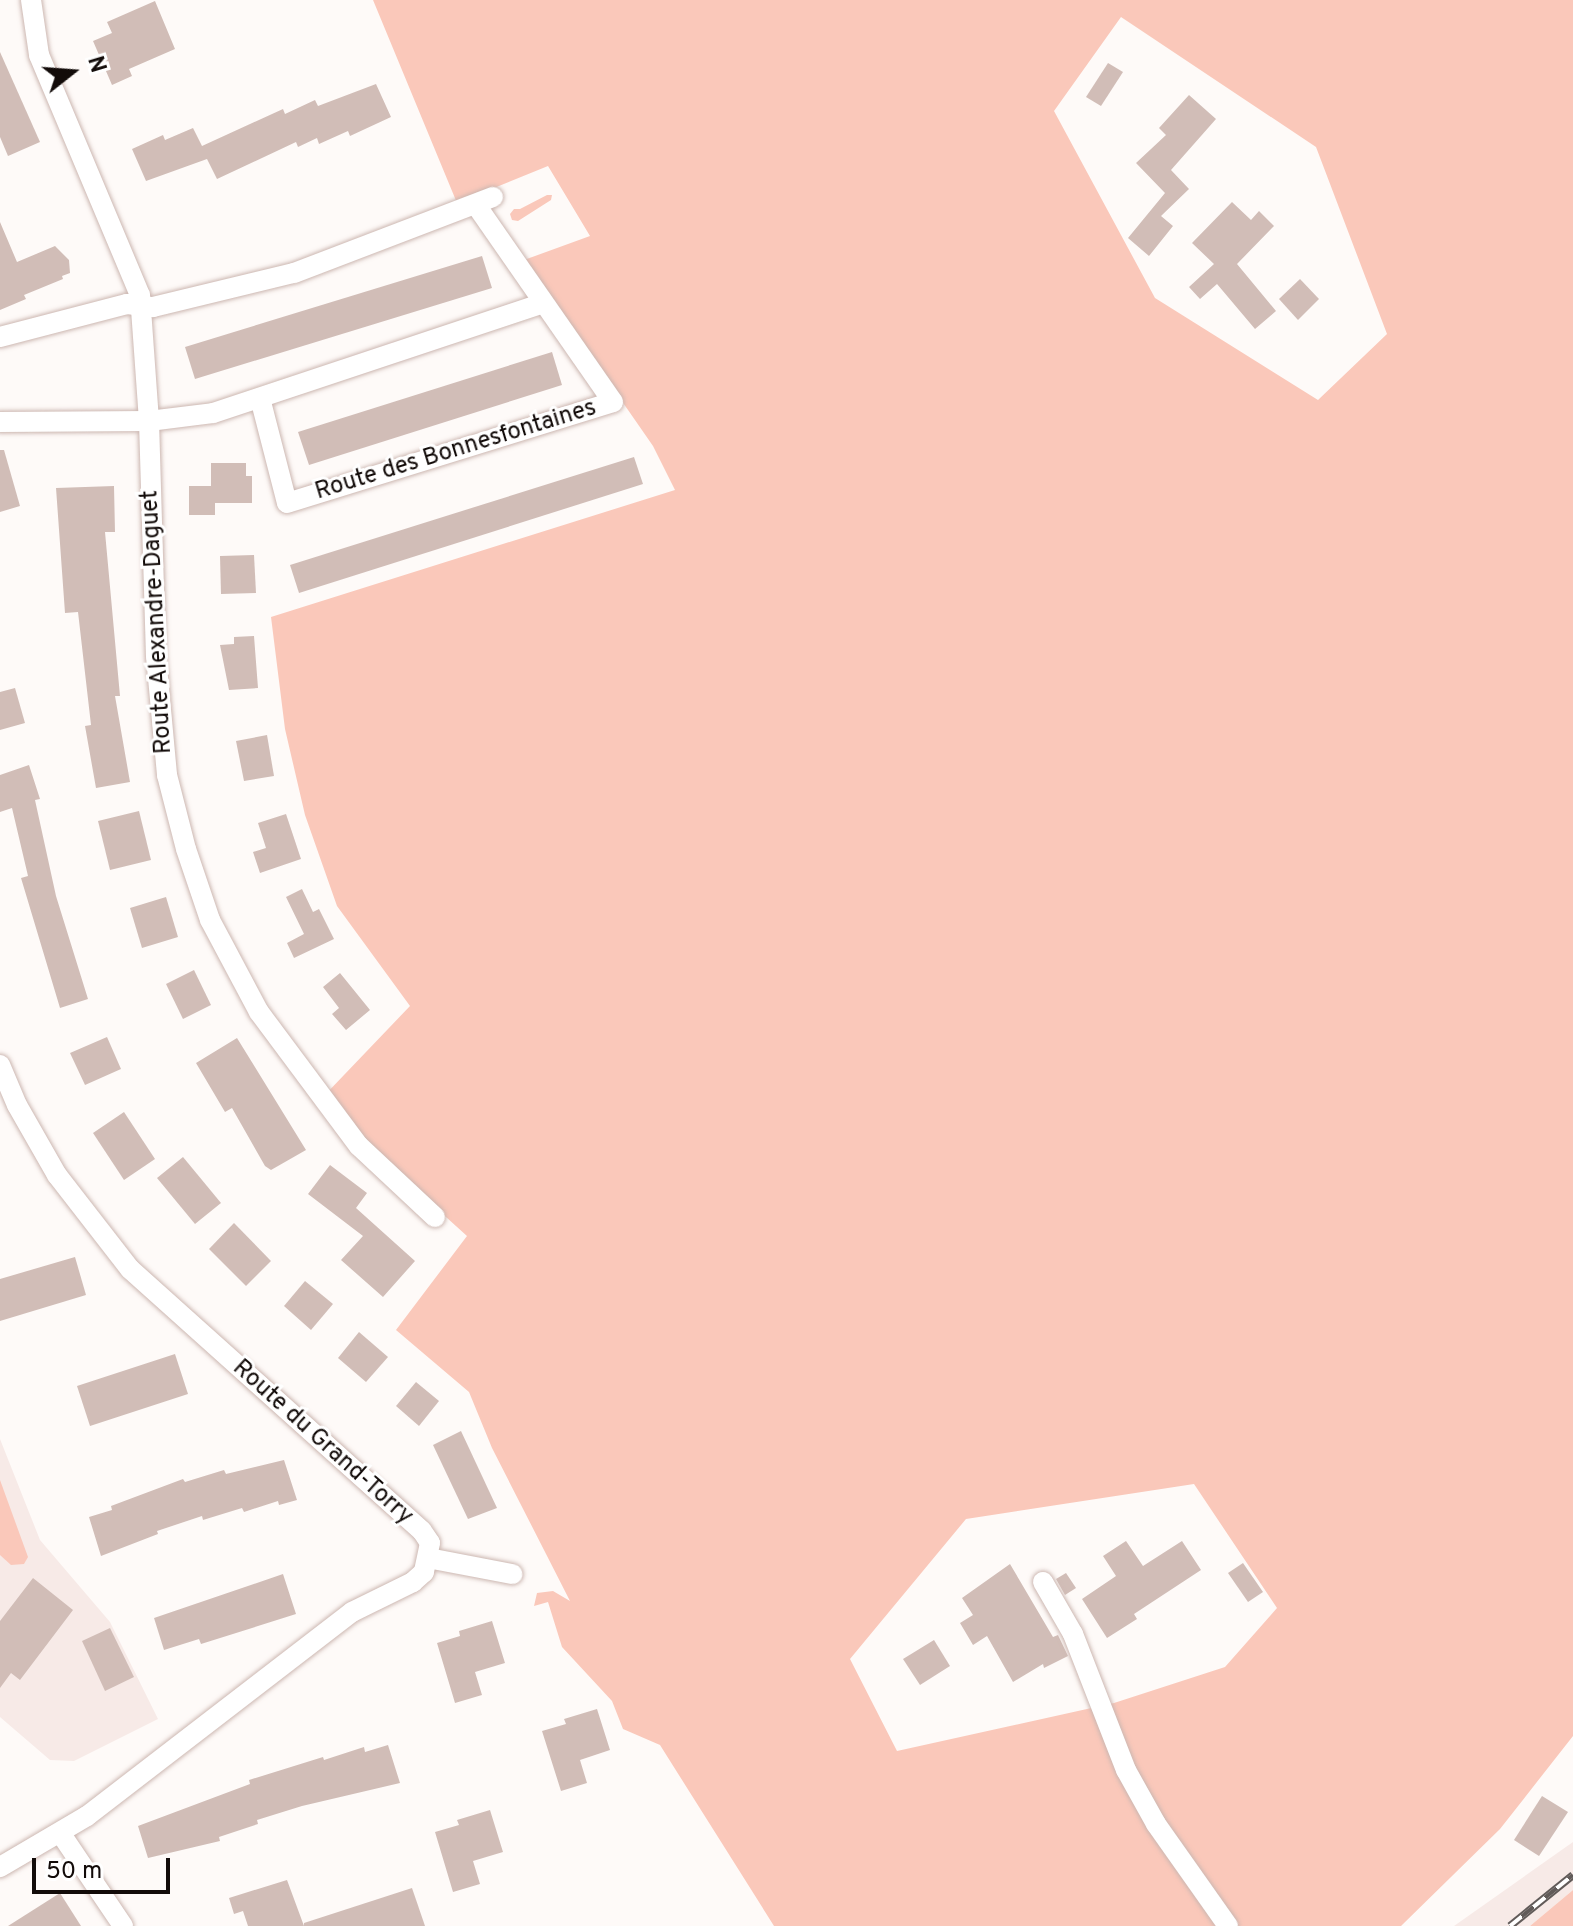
<!DOCTYPE html>
<style>
body{margin:0}
#map{position:relative;width:1573px;height:1926px;overflow:hidden;background:#fefaf8;font-family:Overpass,sans-serif}
div>[style]{position:absolute}
[style*='--x']{left:calc(var(--x)*1px);top:calc(var(--y)*1px);width:calc(var(--w)*1px);rotate:calc(var(--a)*1deg)}
.built>*{inset:0;background:#f7eae7}
.green>*{inset:0;background:#fac8ba}
.building>*{inset:0;background:#d1bdb7}
.roads{filter:drop-shadow(0 0 2px #ccb7b1) drop-shadow(0 0 2px #ccb7b1)}
.minor>*{height:20px;margin:-10px;padding:0 10px;transform-origin:10px;border-radius:10px;background:#fff}
.rail>*{height:8px;margin-top:-4px;transform-origin:0;background:repeating-linear-gradient(90deg,#fff 0 15px,#615b59 0 30px);box-sizing:border-box;border-block:2px solid #615b59}
span{translate:-50% -50%;white-space:nowrap;text-align:center;line-height:1.15;-webkit-text-stroke:6px #fff;paint-order:stroke}
.street-label{font-size:24px;color:#120b09}
.north{position:absolute;left:32px;top:32px;width:80px;height:80px;-webkit-text-stroke:6px #fff;paint-order:stroke;rotate:73deg;font-size:22px;font-weight:700;line-height:32px;text-align:center;color:#120b09}
.north::after{content:'';display:block;margin:auto;width:28px;height:36px;background:#120b09;clip-path:polygon(50% 0,100% 100%,50% 72%,0 100%)}
.scale{position:absolute;left:32px;top:1858px;width:138px;height:36px;box-sizing:border-box;border:4px solid #120b09;border-top:0;padding-left:10px;font-size:24px;line-height:28px;white-space:nowrap;color:#120b09;-webkit-text-stroke:6px #fff;paint-order:stroke}
</style>
<div id="map">
<div class="built">
<div style="clip-path:polygon(0 1439px,40px 1540px,110px 1622px,158px 1719px,74px 1761px,50px 1760px,0 1717px)"></div>
<div style="clip-path:polygon(1573px 1842px,1573px 1890px,1530px 1926px,1454px 1926px)"></div>
</div>
<div class="green">
<div style="clip-path:polygon(evenodd,373px 0,1573px 0,1573px 1736px,1500px 1829px,1401px 1926px,774px 1926px,660px 1745px,623px 1729px,612px 1701px,562px 1647px,548px 1602px,534px 1606px,537px 1593px,553px 1591px,570px 1601px,492px 1448px,469px 1392px,396px 1330px,467px 1236px,342px 1123px,322px 1098px,410px 1006px,337px 906px,305px 815px,285px 729px,271px 617px,675px 490px,653px 446px,524px 260px,590px 236px,548px 166px,457px 203px,373px 0,1121px 17px,1316px 147px,1387px 334px,1318px 400px,1155px 298px,1054px 111px,1121px 17px,373px 0,1194px 1484px,1277px 1608px,1225px 1667px,1114px 1703px,897px 1751px,850px 1659px,966px 1519px,1194px 1484px)"></div>
<div style="clip-path:polygon(547px 195px,552px 195px,551px 200px,518px 221px,512px 220px,510px 214px,514px 209px,520px 209px)"></div>
<div style="clip-path:polygon(0 1480px,28px 1557px,24px 1564px,11px 1565px,0 1555px)"></div>
<div style="clip-path:polygon(1573px 1890px,1573px 1926px,1530px 1926px)"></div>
</div>
<div class="building">
<div style="clip-path:polygon(155px 1px,175px 49px,129px 69px,132px 76px,112px 85px,93px 41px,112px 33px,107px 22px)"></div>
<div style="clip-path:polygon(0 52px,40px 142px,8px 156px,0 137px)"></div>
<div style="clip-path:polygon(1108px 63px,1123px 72px,1101px 106px,1086px 97px)"></div>
<div style="clip-path:polygon(376px 84px,391px 117px,350px 136px,348px 131px,319px 144px,317px 138px,298px 147px,296px 142px,217px 179px,207px 159px,146px 181px,132px 149px,163px 135px,165px 140px,193px 128px,202px 146px,283px 109px,285px 114px,315px 100px,318px 106px)"></div>
<div style="clip-path:polygon(1189px 95px,1216px 119px,1171px 170px,1189px 189px,1161px 216px,1173px 226px,1149px 256px,1128px 238px,1165px 193px,1136px 163px,1166px 135px,1159px 128px)"></div>
<div style="clip-path:polygon(1232px 202px,1251px 220px,1259px 211px,1274px 226px,1237px 264px,1276px 311px,1255px 329px,1217px 284px,1200px 299px,1189px 287px,1214px 264px,1192px 243px)"></div>
<div style="clip-path:polygon(0 222px,17px 262px,55px 246px,69px 260px,70px 273px,62px 276px,63px 279px,24px 295px,26px 299px,0 310px)"></div>
<div style="clip-path:polygon(482px 256px,492px 288px,195px 379px,185px 347px)"></div>
<div style="clip-path:polygon(1300px 279px,1319px 299px,1298px 320px,1279px 299px)"></div>
<div style="clip-path:polygon(552px 352px,562px 385px,309px 465px,298px 432px)"></div>
<div style="clip-path:polygon(0 450px,4px 450px,20px 506px,0 512px)"></div>
<div style="clip-path:polygon(634px 457px,643px 484px,299px 593px,290px 565px)"></div>
<div style="clip-path:polygon(211px 463px,246px 463px,246px 476px,252px 476px,252px 503px,215px 503px,215px 515px,189px 515px,189px 486px,211px 486px)"></div>
<div style="clip-path:polygon(114px 486px,115px 532px,105px 532px,120px 696px,115px 696px,130px 782px,96px 788px,85px 726px,91px 725px,78px 612px,65px 613px,56px 488px)"></div>
<div style="clip-path:polygon(254px 555px,256px 593px,221px 594px,220px 556px)"></div>
<div style="clip-path:polygon(254px 636px,258px 688px,229px 690px,220px 645px,234px 644px,234px 637px)"></div>
<div style="clip-path:polygon(15px 688px,25px 723px,0 730px,0 692px)"></div>
<div style="clip-path:polygon(267px 735px,274px 776px,244px 781px,236px 741px)"></div>
<div style="clip-path:polygon(29px 765px,40px 799px,35px 800px,56px 896px,88px 999px,60px 1008px,21px 878px,28px 876px,12px 808px,0 812px,0 775px)"></div>
<div style="clip-path:polygon(139px 811px,151px 860px,110px 870px,98px 821px)"></div>
<div style="clip-path:polygon(286px 814px,301px 859px,260px 873px,253px 852px,266px 848px,258px 823px)"></div>
<div style="clip-path:polygon(302px 889px,313px 912px,319px 909px,334px 939px,294px 958px,287px 943px,304px 934px,286px 897px)"></div>
<div style="clip-path:polygon(166px 897px,178px 937px,142px 948px,130px 908px)"></div>
<div style="clip-path:polygon(194px 970px,211px 1005px,183px 1019px,166px 984px)"></div>
<div style="clip-path:polygon(340px 973px,370px 1010px,346px 1030px,332px 1014px,339px 1008px,323px 987px)"></div>
<div style="clip-path:polygon(107px 1037px,121px 1069px,85px 1085px,70px 1053px)"></div>
<div style="clip-path:polygon(237px 1038px,306px 1150px,271px 1170px,265px 1166px,232px 1108px,225px 1112px,196px 1063px)"></div>
<div style="clip-path:polygon(124px 1112px,155px 1159px,124px 1180px,93px 1133px)"></div>
<div style="clip-path:polygon(183px 1157px,221px 1203px,195px 1224px,157px 1178px)"></div>
<div style="clip-path:polygon(330px 1165px,367px 1193px,356px 1208px,415px 1261px,383px 1297px,341px 1260px,363px 1236px,308px 1194px)"></div>
<div style="clip-path:polygon(234px 1223px,271px 1261px,246px 1286px,209px 1249px)"></div>
<div style="clip-path:polygon(75px 1257px,86px 1295px,0 1321px,0 1279px)"></div>
<div style="clip-path:polygon(305px 1281px,333px 1304px,311px 1330px,284px 1306px)"></div>
<div style="clip-path:polygon(359px 1332px,388px 1357px,366px 1382px,338px 1358px)"></div>
<div style="clip-path:polygon(175px 1354px,188px 1394px,90px 1426px,77px 1386px)"></div>
<div style="clip-path:polygon(416px 1382px,439px 1401px,419px 1426px,396px 1406px)"></div>
<div style="clip-path:polygon(461px 1431px,497px 1508px,468px 1519px,433px 1445px)"></div>
<div style="clip-path:polygon(284px 1460px,297px 1500px,279px 1505px,278px 1501px,244px 1512px,242px 1508px,203px 1520px,202px 1516px,157px 1531px,158px 1534px,101px 1556px,89px 1517px,112px 1510px,111px 1506px,183px 1479px,185px 1482px,224px 1470px,226px 1474px)"></div>
<div style="clip-path:polygon(1126px 1541px,1143px 1566px,1182px 1541px,1201px 1570px,1134px 1614px,1137px 1619px,1107px 1638px,1082px 1599px,1116px 1576px,1103px 1556px)"></div>
<div style="clip-path:polygon(1243px 1563px,1263px 1592px,1248px 1602px,1228px 1573px)"></div>
<div style="clip-path:polygon(1010px 1564px,1053px 1637px,1058px 1635px,1068px 1656px,1044px 1668px,1043px 1664px,1013px 1682px,987px 1636px,973px 1645px,960px 1623px,973px 1615px,962px 1598px)"></div>
<div style="clip-path:polygon(1066px 1573px,1076px 1588px,1065px 1595px,1056px 1579px)"></div>
<div style="clip-path:polygon(283px 1574px,296px 1614px,201px 1644px,199px 1639px,164px 1650px,154px 1618px)"></div>
<div style="clip-path:polygon(33px 1578px,73px 1610px,20px 1680px,11px 1673px,0 1688px,0 1621px)"></div>
<div style="clip-path:polygon(492px 1621px,505px 1663px,475px 1672px,482px 1695px,455px 1703px,437px 1643px,460px 1636px,459px 1631px)"></div>
<div style="clip-path:polygon(110px 1628px,134px 1677px,105px 1691px,82px 1641px)"></div>
<div style="clip-path:polygon(934px 1640px,950px 1666px,920px 1685px,903px 1659px)"></div>
<div style="clip-path:polygon(597px 1709px,610px 1750px,580px 1760px,587px 1783px,561px 1791px,542px 1731px,566px 1724px,564px 1719px)"></div>
<div style="clip-path:polygon(388px 1745px,400px 1783px,302px 1806px,257px 1820px,258px 1824px,219px 1837px,220px 1841px,148px 1858px,138px 1826px,250px 1784px,249px 1780px,323px 1757px,324px 1760px,364px 1747px,365px 1752px)"></div>
<div style="clip-path:polygon(1542px 1796px,1568px 1812px,1539px 1856px,1514px 1840px)"></div>
<div style="clip-path:polygon(490px 1810px,503px 1852px,473px 1861px,480px 1884px,453px 1892px,435px 1832px,459px 1825px,457px 1820px)"></div>
<div style="clip-path:polygon(287px 1880px,304px 1926px,248px 1926px,243px 1911px,234px 1914px,229px 1898px)"></div>
<div style="clip-path:polygon(412px 1888px,425px 1926px,304px 1926px,304px 1923px)"></div>
<div style="clip-path:polygon(60px 1893px,81px 1926px,8px 1926px)"></div>
</div>
<div class="roads">
<div class="minor">
<div style="--x:31;--y:0;--w:56;--a:81.7"></div>
<div style="--x:39;--y:55;--w:260;--a:67.2"></div>
<div style="--x:140;--y:295;--w:126;--a:85.9"></div>
<div style="--x:149;--y:421;--w:235;--a:88.3"></div>
<div style="--x:156;--y:656;--w:120;--a:84.7"></div>
<div style="--x:167;--y:775;--w:76;--a:75.6"></div>
<div style="--x:186;--y:849;--w:75;--a:71.3"></div>
<div style="--x:210;--y:920;--w:104;--a:62"></div>
<div style="--x:259;--y:1012;--w:167;--a:53.3"></div>
<div style="--x:359;--y:1146;--w:104;--a:43.1"></div>
<div style="--x:0;--y:337;--w:131;--a:-14.6"></div>
<div style="--x:127;--y:304;--w:26;--a:7"></div>
<div style="--x:153;--y:307;--w:145;--a:-13.6"></div>
<div style="--x:294;--y:273;--w:213;--a:-20.9"></div>
<div style="--x:260;--y:398;--w:108;--a:75.6"></div>
<div style="--x:287;--y:503;--w:341;--a:-17.2"></div>
<div style="--x:613;--y:402;--w:240;--a:-124.8"></div>
<div style="--x:0;--y:422;--w:149;--a:-0.4"></div>
<div style="--x:149;--y:421;--w:64;--a:-7.1"></div>
<div style="--x:213;--y:413;--w:348;--a:-18.4"></div>
<div style="--x:0;--y:1065;--w:43;--a:67"></div>
<div style="--x:17;--y:1105;--w:81;--a:60.3"></div>
<div style="--x:57;--y:1175;--w:119;--a:52.2"></div>
<div style="--x:130;--y:1269;--w:392;--a:41.9"></div>
<div style="--x:422;--y:1531;--w:14;--a:56"></div>
<div style="--x:430;--y:1543;--w:30;--a:102"></div>
<div style="--x:424;--y:1572;--w:15;--a:138"></div>
<div style="--x:413;--y:1582;--w:68;--a:153.8"></div>
<div style="--x:352;--y:1612;--w:334;--a:142.4"></div>
<div style="--x:87;--y:1816;--w:101;--a:149.6"></div>
<div style="--x:428;--y:1558;--w:86;--a:10.8"></div>
<div style="--x:1043;--y:1582;--w:60;--a:60"></div>
<div style="--x:1073;--y:1634;--w:146;--a:68.7"></div>
<div style="--x:1126;--y:1770;--w:62;--a:60.9"></div>
<div style="--x:1156;--y:1824;--w:125;--a:54.8"></div>
<div style="--x:61;--y:1834;--w:111;--a:56"></div>
</div>
</div>
<div class="rail">
<div style="--x:1510;--y:1926;--w:81;--a:-39"></div>
</div>
<div class="street-label">
<span style="left:456px;top:451px;rotate:-17deg">Route des Bonnesfontaines</span>
<span style="left:158px;top:622px;rotate:-93deg">Route Alexandre-Daguet</span>
<span style="left:322px;top:1443px;rotate:42deg">Route du Grand-Torry</span>
</div>
<div class="north">N</div>
<div class="scale">50 m</div>
</div>
